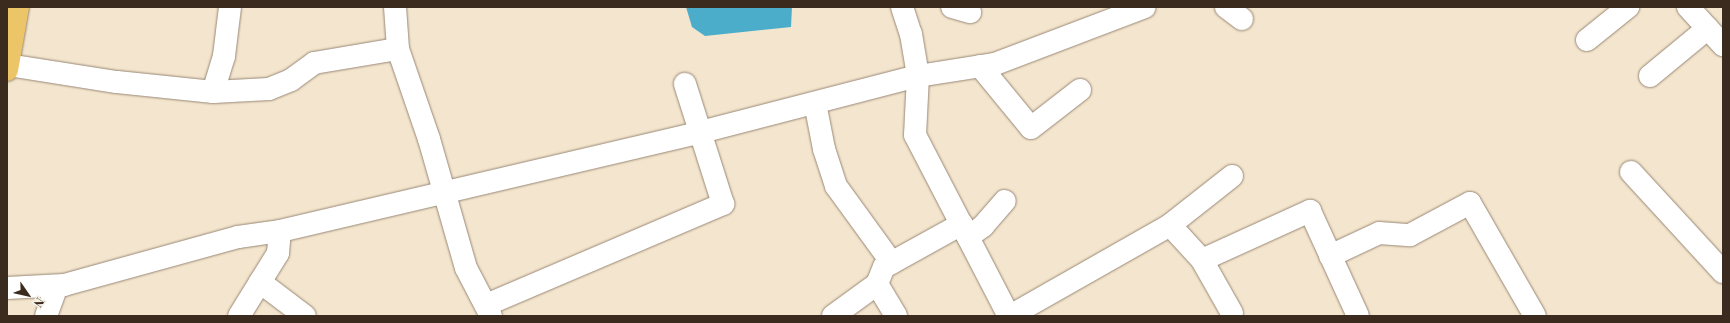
<!DOCTYPE html>
<style>
body{margin:0}
#map{position:relative;width:1730px;height:323px;overflow:hidden;background:#f4e5ce;font-family:"Libre Bodoni",serif}
div>[style]{position:absolute}
[style*='--x']{left:calc(var(--x)*1px);top:calc(var(--y)*1px);width:calc(var(--w)*1px);rotate:calc(var(--a)*1deg)}
.water>*{inset:0;background:#4badca}
.roads{filter:drop-shadow(0 0 1px #988876) drop-shadow(0 0 1px #988876)}
.minor>*{height:22px;margin:-11px;padding:0 11px;transform-origin:11px;border-radius:11px;background:#fff}
.major>*{height:22px;margin:-11px;padding:0 11px;transform-origin:11px;border-radius:11px;background:#edc569}
span{translate:-50% -50%;white-space:nowrap;text-align:center;line-height:1.15;-webkit-text-stroke:3px #f7f3e8;paint-order:stroke}
.frame{position:absolute;inset:0;border:8px solid #3b2a1e;pointer-events:none}
.north{position:absolute;left:8px;top:275px;width:40px;height:40px;-webkit-text-stroke:3px #f7f3e8;paint-order:stroke;rotate:124deg;font-size:11px;font-weight:700;line-height:16px;text-align:center;color:#3b2a1e}
.north::after{content:'';display:block;margin:auto;width:14px;height:18px;background:#3b2a1e;clip-path:polygon(50% 0,100% 100%,50% 72%,0 100%)}
</style>
<div id="map">
<div class="water">
<div style="clip-path:polygon(686px 7px,792px 7px,791px 27px,705px 36px,692px 27px)"></div>
</div>
<div class="roads">
<div class="minor">
<div style="--x:395;--y:7;--w:42;--a:85.9"></div>
<div style="--x:398;--y:49;--w:95;--a:71"></div>
<div style="--x:429;--y:139;--w:134;--a:74"></div>
<div style="--x:466;--y:268;--w:54;--a:62.5"></div>
<div style="--x:902;--y:7;--w:28;--a:72"></div>
<div style="--x:911;--y:34;--w:43;--a:80.5"></div>
<div style="--x:918;--y:76;--w:59;--a:92.9"></div>
<div style="--x:915;--y:135;--w:204;--a:62.6"></div>
<div style="--x:952;--y:7;--w:19;--a:16"></div>
<div style="--x:1226;--y:7;--w:20;--a:37"></div>
<div style="--x:1688;--y:7;--w:52;--a:47.4"></div>
<div style="--x:1587;--y:40;--w:53;--a:-38.8"></div>
<div style="--x:8;--y:65;--w:110;--a:8.9"></div>
<div style="--x:117;--y:82;--w:97;--a:5.9"></div>
<div style="--x:213;--y:92;--w:56;--a:-3.1"></div>
<div style="--x:269;--y:89;--w:24;--a:-22"></div>
<div style="--x:291;--y:80;--w:29;--a:-36"></div>
<div style="--x:314;--y:63;--w:85;--a:-9.5"></div>
<div style="--x:980;--y:66;--w:80;--a:50.6"></div>
<div style="--x:1031;--y:128;--w:62;--a:-37.8"></div>
<div style="--x:1650;--y:76;--w:75;--a:-39.6"></div>
<div style="--x:213;--y:92;--w:38;--a:-73"></div>
<div style="--x:224;--y:56;--w:49;--a:-83"></div>
<div style="--x:815;--y:103;--w:47;--a:78.9"></div>
<div style="--x:824;--y:149;--w:39;--a:72"></div>
<div style="--x:836;--y:186;--w:95;--a:54"></div>
<div style="--x:1631;--y:172;--w:136;--a:47.4"></div>
<div style="--x:1170;--y:225;--w:79;--a:-38.3"></div>
<div style="--x:968;--y:237;--w:19;--a:-36"></div>
<div style="--x:983;--y:226;--w:33;--a:-49"></div>
<div style="--x:1330;--y:256;--w:54;--a:-25.1"></div>
<div style="--x:1379;--y:233;--w:31;--a:4"></div>
<div style="--x:1410;--y:235;--w:68;--a:-28.1"></div>
<div style="--x:1470;--y:203;--w:130;--a:60.1"></div>
<div style="--x:1202;--y:260;--w:61;--a:60.5"></div>
<div style="--x:260;--y:282;--w:56;--a:37.1"></div>
<div style="--x:877;--y:284;--w:37;--a:59"></div>
<div style="--x:7;--y:288;--w:57;--a:-3"></div>
<div style="--x:64;--y:285;--w:180;--a:-15.4"></div>
<div style="--x:238;--y:237;--w:42;--a:-8.1"></div>
<div style="--x:280;--y:231;--w:432;--a:-13.2"></div>
<div style="--x:701;--y:132;--w:224;--a:-14.5"></div>
<div style="--x:918;--y:76;--w:78;--a:-8.9"></div>
<div style="--x:995;--y:64;--w:160;--a:-20.8"></div>
<div style="--x:486;--y:305;--w:258;--a:-23.1"></div>
<div style="--x:723;--y:204;--w:126;--a:-107.6"></div>
<div style="--x:46;--y:316;--w:32;--a:-70"></div>
<div style="--x:239;--y:316;--w:74;--a:-58.2"></div>
<div style="--x:278;--y:253;--w:22;--a:-85"></div>
<div style="--x:833;--y:316;--w:54;--a:-36"></div>
<div style="--x:877;--y:284;--w:18;--a:-68"></div>
<div style="--x:884;--y:267;--w:89;--a:-28.9"></div>
<div style="--x:1010;--y:316;--w:184;--a:-29.6"></div>
<div style="--x:1170;--y:225;--w:47;--a:47.6"></div>
<div style="--x:1202;--y:260;--w:119;--a:-24.4"></div>
<div style="--x:1310;--y:211;--w:115;--a:65.4"></div>
</div>
<div class="major">
<div style="--x:7;--y:70;--w:64;--a:-80.1"></div>
</div>
</div>
<div class="frame"></div>
<div class="north">N</div>
</div>
